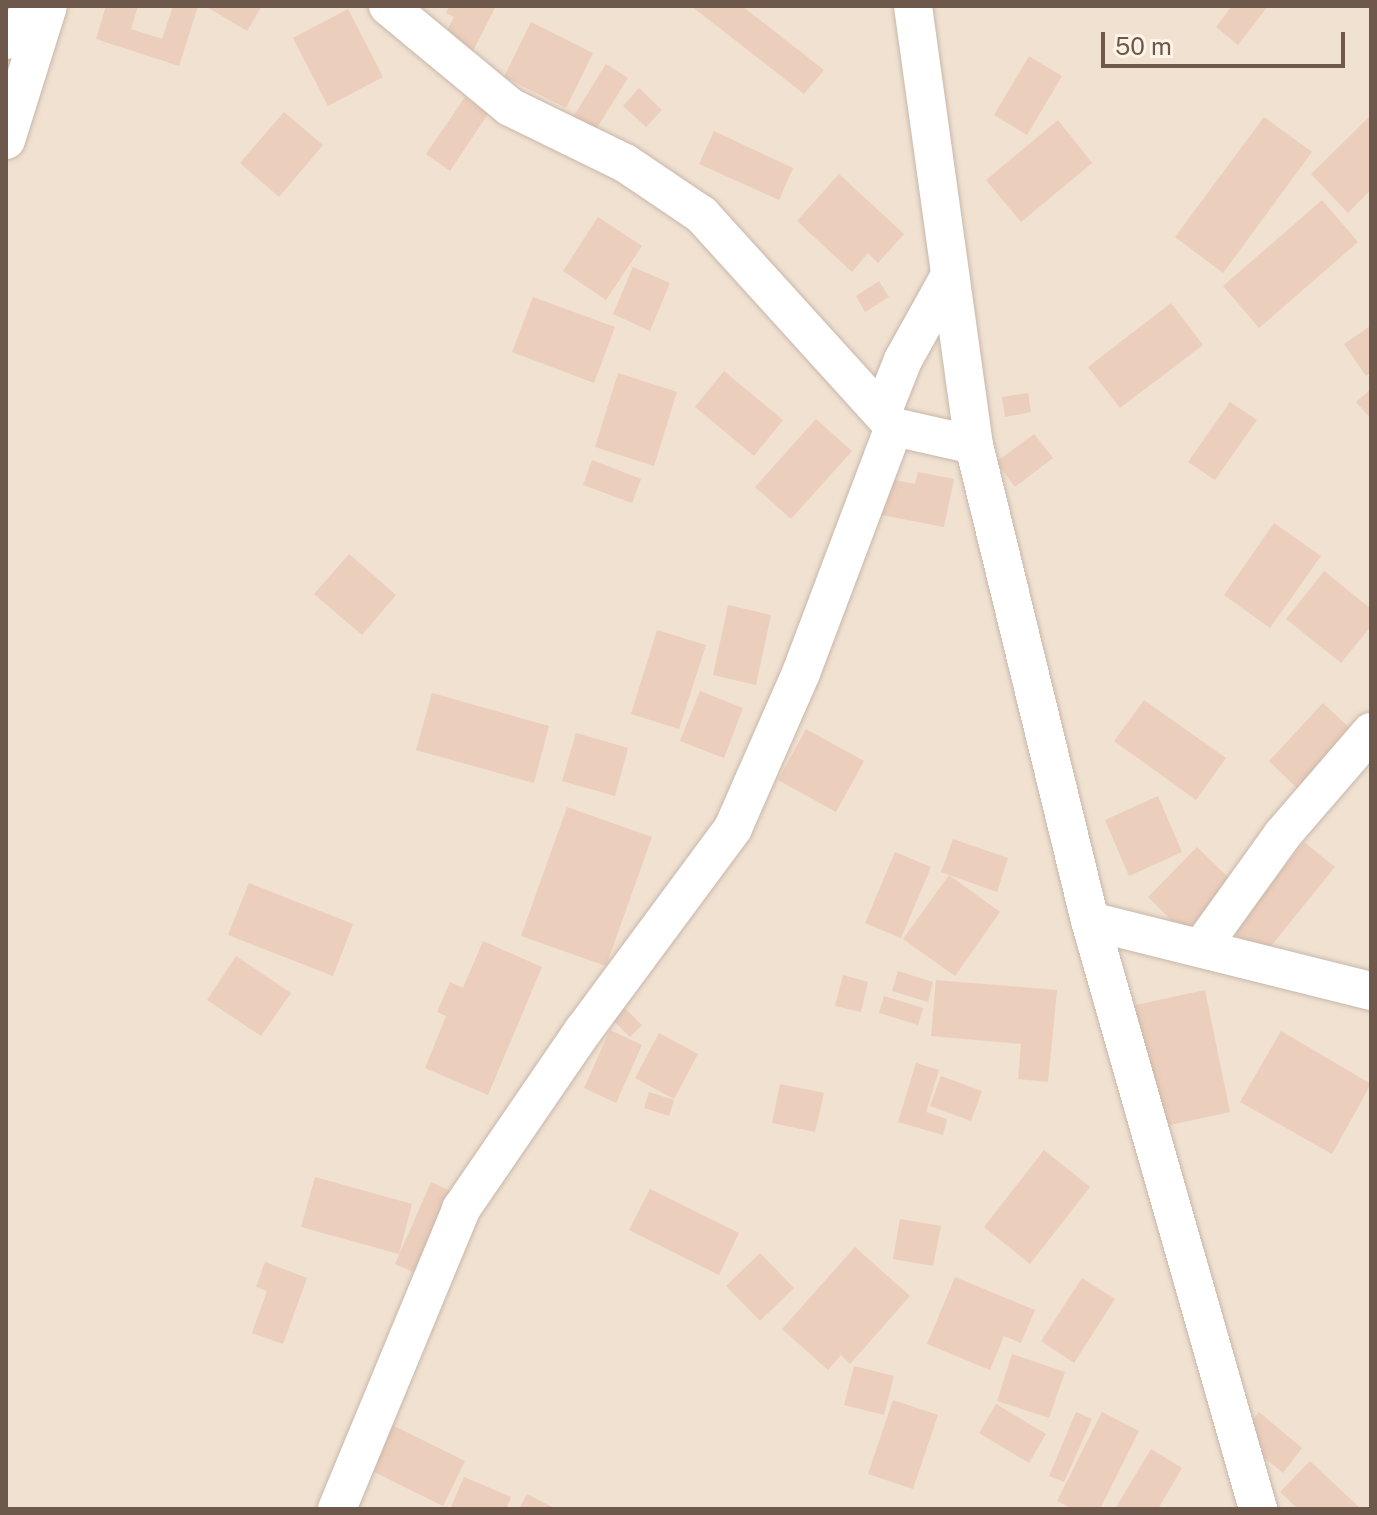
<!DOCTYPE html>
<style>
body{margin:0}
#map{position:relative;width:1377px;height:1515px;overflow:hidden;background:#f9f0e2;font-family:"Public Sans",sans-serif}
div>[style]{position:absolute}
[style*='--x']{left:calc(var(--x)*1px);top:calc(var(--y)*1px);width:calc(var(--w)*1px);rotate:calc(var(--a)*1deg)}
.residential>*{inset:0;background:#f0e1d1}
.building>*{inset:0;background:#eccebc}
.roads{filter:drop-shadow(0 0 2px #c8b7aa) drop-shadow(0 0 2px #c8b7aa)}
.minor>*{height:38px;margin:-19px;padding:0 19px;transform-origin:19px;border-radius:19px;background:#fff}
span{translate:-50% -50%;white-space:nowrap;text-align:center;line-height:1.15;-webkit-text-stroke:7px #fdf4e7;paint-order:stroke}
.frame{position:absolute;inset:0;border:8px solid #6e574b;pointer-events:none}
.scale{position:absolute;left:1101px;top:32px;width:244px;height:36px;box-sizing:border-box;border:4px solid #6e574b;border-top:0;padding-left:10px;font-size:24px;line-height:28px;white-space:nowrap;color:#6e574b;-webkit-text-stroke:6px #fdf4e7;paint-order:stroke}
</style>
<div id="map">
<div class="residential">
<div style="clip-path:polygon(6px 6px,1371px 6px,1371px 1509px,6px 1509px)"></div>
</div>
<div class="building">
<div style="clip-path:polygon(106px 6px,138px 6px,131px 29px,162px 39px,173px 6px,198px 6px,179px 66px,96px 39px)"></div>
<div style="clip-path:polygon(205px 6px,262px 6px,247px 31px)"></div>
<div style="clip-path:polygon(449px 6px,496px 6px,472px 53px,443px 38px,454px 17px,446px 13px)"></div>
<div style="clip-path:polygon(691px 6px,742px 6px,824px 70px,804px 94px)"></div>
<div style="clip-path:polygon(1232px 6px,1268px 6px,1238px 45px,1216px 27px)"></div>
<div style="clip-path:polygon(348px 9px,383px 77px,328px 106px,293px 38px)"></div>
<div style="clip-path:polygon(531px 22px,593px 53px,566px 108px,504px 77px)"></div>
<div style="clip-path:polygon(1029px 56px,1062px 76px,1027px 135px,994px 115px)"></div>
<div style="clip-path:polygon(606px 64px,628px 78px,590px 139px,568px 125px)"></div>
<div style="clip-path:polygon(639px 88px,662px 110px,646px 127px,623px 106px)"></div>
<div style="clip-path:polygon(465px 97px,488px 114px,450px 171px,426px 154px)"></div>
<div style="clip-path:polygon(284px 112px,323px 145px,279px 197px,240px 163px)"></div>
<div style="clip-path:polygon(1371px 115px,1371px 190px,1348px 213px,1311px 174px)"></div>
<div style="clip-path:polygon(1264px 117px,1312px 152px,1223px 273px,1175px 237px)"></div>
<div style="clip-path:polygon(1058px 120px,1092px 163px,1021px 222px,986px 180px)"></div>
<div style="clip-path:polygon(714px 131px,793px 168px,779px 200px,699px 164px)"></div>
<div style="clip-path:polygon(839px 174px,904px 234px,878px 263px,868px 253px,852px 272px,797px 221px)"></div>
<div style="clip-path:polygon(1322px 200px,1358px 242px,1259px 328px,1223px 286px)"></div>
<div style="clip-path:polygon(598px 217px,642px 246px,606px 300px,563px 271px)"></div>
<div style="clip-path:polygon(633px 267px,670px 283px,650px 331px,613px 314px)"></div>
<div style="clip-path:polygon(879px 281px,889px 297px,865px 312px,856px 296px)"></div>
<div style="clip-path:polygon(533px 297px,615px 327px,594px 383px,512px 352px)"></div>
<div style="clip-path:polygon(1171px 303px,1203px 345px,1120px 408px,1088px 367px)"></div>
<div style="clip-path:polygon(1369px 327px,1371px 373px,1366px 376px,1344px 344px)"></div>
<div style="clip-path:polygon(724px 371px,783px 420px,754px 456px,695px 407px)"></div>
<div style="clip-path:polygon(618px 373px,677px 392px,654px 466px,595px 447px)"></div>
<div style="clip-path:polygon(1371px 389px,1371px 419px,1356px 402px)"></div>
<div style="clip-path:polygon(1028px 393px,1031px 412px,1005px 417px,1002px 397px)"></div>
<div style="clip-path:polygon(1230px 402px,1257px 420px,1215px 480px,1188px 462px)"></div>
<div style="clip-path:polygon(816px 419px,852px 451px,791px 519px,755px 487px)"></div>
<div style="clip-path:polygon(1034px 434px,1053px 458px,1015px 487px,996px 462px)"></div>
<div style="clip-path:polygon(592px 460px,641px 479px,632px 503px,583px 485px)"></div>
<div style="clip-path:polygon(918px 472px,954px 479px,944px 527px,881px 515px,889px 479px,915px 484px)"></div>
<div style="clip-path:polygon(1274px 523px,1321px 556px,1270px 628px,1224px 595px)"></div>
<div style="clip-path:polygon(349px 554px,396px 595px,362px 635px,314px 594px)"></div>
<div style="clip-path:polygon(1324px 571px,1371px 609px,1371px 626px,1341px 663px,1286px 619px)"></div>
<div style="clip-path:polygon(728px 605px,771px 615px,756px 685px,713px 675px)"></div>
<div style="clip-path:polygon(657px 630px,706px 645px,679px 729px,631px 714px)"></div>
<div style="clip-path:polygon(700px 691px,743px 708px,724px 758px,680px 741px)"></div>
<div style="clip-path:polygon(432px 693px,549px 726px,534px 783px,416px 750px)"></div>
<div style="clip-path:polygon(1144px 700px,1226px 758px,1196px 800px,1114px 741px)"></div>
<div style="clip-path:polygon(1323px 703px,1355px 733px,1300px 791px,1269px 761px)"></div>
<div style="clip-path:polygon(806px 729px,864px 761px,836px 812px,778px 780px)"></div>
<div style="clip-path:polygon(576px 733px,628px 748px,615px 796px,562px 781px)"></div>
<div style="clip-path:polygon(1158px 796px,1182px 852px,1129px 876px,1105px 820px)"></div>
<div style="clip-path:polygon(567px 807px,652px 837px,606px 966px,521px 936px)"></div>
<div style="clip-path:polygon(953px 839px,1008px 858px,997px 892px,941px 872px)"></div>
<div style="clip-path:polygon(1304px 842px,1335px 867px,1263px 956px,1233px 932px)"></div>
<div style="clip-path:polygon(1197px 847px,1235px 884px,1185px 934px,1148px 897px)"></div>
<div style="clip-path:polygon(895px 852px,931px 867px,901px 938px,865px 923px)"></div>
<div style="clip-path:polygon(949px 875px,1000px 912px,955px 976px,903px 939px)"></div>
<div style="clip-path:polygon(249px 883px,353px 924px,333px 976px,228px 935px)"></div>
<div style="clip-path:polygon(483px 941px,542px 967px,488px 1095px,425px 1068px,446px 1016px,437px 1012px,450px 982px,463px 988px)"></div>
<div style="clip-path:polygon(236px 956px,291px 993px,261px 1036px,207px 1000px)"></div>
<div style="clip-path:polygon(898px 971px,933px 982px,928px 1002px,892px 991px)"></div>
<div style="clip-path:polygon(843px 975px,868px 982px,861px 1012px,835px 1006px)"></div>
<div style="clip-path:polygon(936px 980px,1057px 990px,1048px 1082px,1018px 1079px,1021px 1044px,931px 1036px)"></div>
<div style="clip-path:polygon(1205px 990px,1230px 1112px,1156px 1128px,1131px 1006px)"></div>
<div style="clip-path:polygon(884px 996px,923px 1008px,918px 1025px,879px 1013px)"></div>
<div style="clip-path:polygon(625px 1008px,642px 1025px,630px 1037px,613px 1020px)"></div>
<div style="clip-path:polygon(610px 1030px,642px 1045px,616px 1103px,584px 1088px)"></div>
<div style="clip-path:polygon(1281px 1031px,1371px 1084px,1332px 1154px,1240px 1102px)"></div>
<div style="clip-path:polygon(659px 1033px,698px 1054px,674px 1099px,635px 1078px)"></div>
<div style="clip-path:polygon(916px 1063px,939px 1070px,926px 1112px,947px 1119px,943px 1135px,898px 1122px)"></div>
<div style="clip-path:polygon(941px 1076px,982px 1091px,971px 1121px,930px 1106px)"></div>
<div style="clip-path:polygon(780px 1084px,824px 1093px,815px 1132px,772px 1123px)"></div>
<div style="clip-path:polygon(649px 1092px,674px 1100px,669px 1116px,644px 1108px)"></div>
<div style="clip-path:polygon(1044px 1150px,1090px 1187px,1030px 1264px,984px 1227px)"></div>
<div style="clip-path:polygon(315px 1177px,412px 1204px,399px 1254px,301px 1227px)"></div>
<div style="clip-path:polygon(431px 1182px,453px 1192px,417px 1274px,395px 1264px)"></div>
<div style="clip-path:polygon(650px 1189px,739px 1233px,719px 1275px,629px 1230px)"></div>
<div style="clip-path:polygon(900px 1219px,941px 1226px,933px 1266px,893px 1259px)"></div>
<div style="clip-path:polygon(855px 1247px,910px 1296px,850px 1364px,841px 1355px,828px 1370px,782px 1329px)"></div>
<div style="clip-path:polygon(760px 1253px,794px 1288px,760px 1321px,726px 1286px)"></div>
<div style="clip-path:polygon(265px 1262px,307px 1278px,283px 1344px,252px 1333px,267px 1291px,256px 1287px)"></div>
<div style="clip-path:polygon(955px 1277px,1035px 1310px,1021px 1343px,1004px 1336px,990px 1370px,927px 1344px)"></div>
<div style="clip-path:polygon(1082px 1278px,1115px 1299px,1074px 1363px,1041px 1341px)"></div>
<div style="clip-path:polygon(1012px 1354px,1065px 1372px,1049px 1418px,997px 1401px)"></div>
<div style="clip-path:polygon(854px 1366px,894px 1376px,884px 1415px,844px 1405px)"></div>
<div style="clip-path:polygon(893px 1400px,938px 1415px,913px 1489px,868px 1474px)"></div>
<div style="clip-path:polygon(996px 1404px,1046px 1434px,1029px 1463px,979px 1433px)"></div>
<div style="clip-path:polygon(1076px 1412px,1092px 1419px,1064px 1482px,1049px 1476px)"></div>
<div style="clip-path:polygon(1102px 1412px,1139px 1431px,1100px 1509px,1073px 1509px,1057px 1501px)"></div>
<div style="clip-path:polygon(1259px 1412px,1302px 1448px,1283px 1473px,1239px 1437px)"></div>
<div style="clip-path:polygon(392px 1425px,465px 1461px,443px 1506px,370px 1470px)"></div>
<div style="clip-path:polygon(1151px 1449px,1182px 1468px,1158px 1509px,1115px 1509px)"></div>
<div style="clip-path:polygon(1310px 1461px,1361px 1509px,1298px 1509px,1280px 1492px)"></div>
<div style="clip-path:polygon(464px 1477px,511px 1497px,506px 1509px,450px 1509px)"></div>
<div style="clip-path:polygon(527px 1494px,556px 1509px,519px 1509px)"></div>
</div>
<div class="roads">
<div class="minor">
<div style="--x:388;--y:6;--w:158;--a:39.6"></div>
<div style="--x:510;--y:107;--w:128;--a:26"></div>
<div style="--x:625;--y:163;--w:93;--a:34"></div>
<div style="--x:702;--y:215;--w:286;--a:47.8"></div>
<div style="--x:894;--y:427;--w:82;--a:12.7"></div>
<div style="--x:913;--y:6;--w:443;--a:82.1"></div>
<div style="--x:974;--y:445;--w:490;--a:76.3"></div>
<div style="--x:1090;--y:921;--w:612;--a:74.05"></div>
<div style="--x:6;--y:40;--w:46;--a:-47.6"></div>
<div style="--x:6;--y:140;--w:140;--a:-72.6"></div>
<div style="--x:882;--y:413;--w:57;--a:-68.4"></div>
<div style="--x:903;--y:360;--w:93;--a:-60.9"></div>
<div style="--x:1090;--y:921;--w:290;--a:14"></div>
<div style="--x:1201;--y:948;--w:140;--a:-54.3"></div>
<div style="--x:1283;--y:834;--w:135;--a:-49.2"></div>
<div style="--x:337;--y:1509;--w:325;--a:-67.5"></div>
<div style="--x:461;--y:1209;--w:216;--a:-55.6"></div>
<div style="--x:583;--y:1031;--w:252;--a:-53.5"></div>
<div style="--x:733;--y:828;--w:169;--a:-66.3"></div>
<div style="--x:801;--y:673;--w:263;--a:-69.3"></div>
</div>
</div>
<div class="frame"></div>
<div class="scale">50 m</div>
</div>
